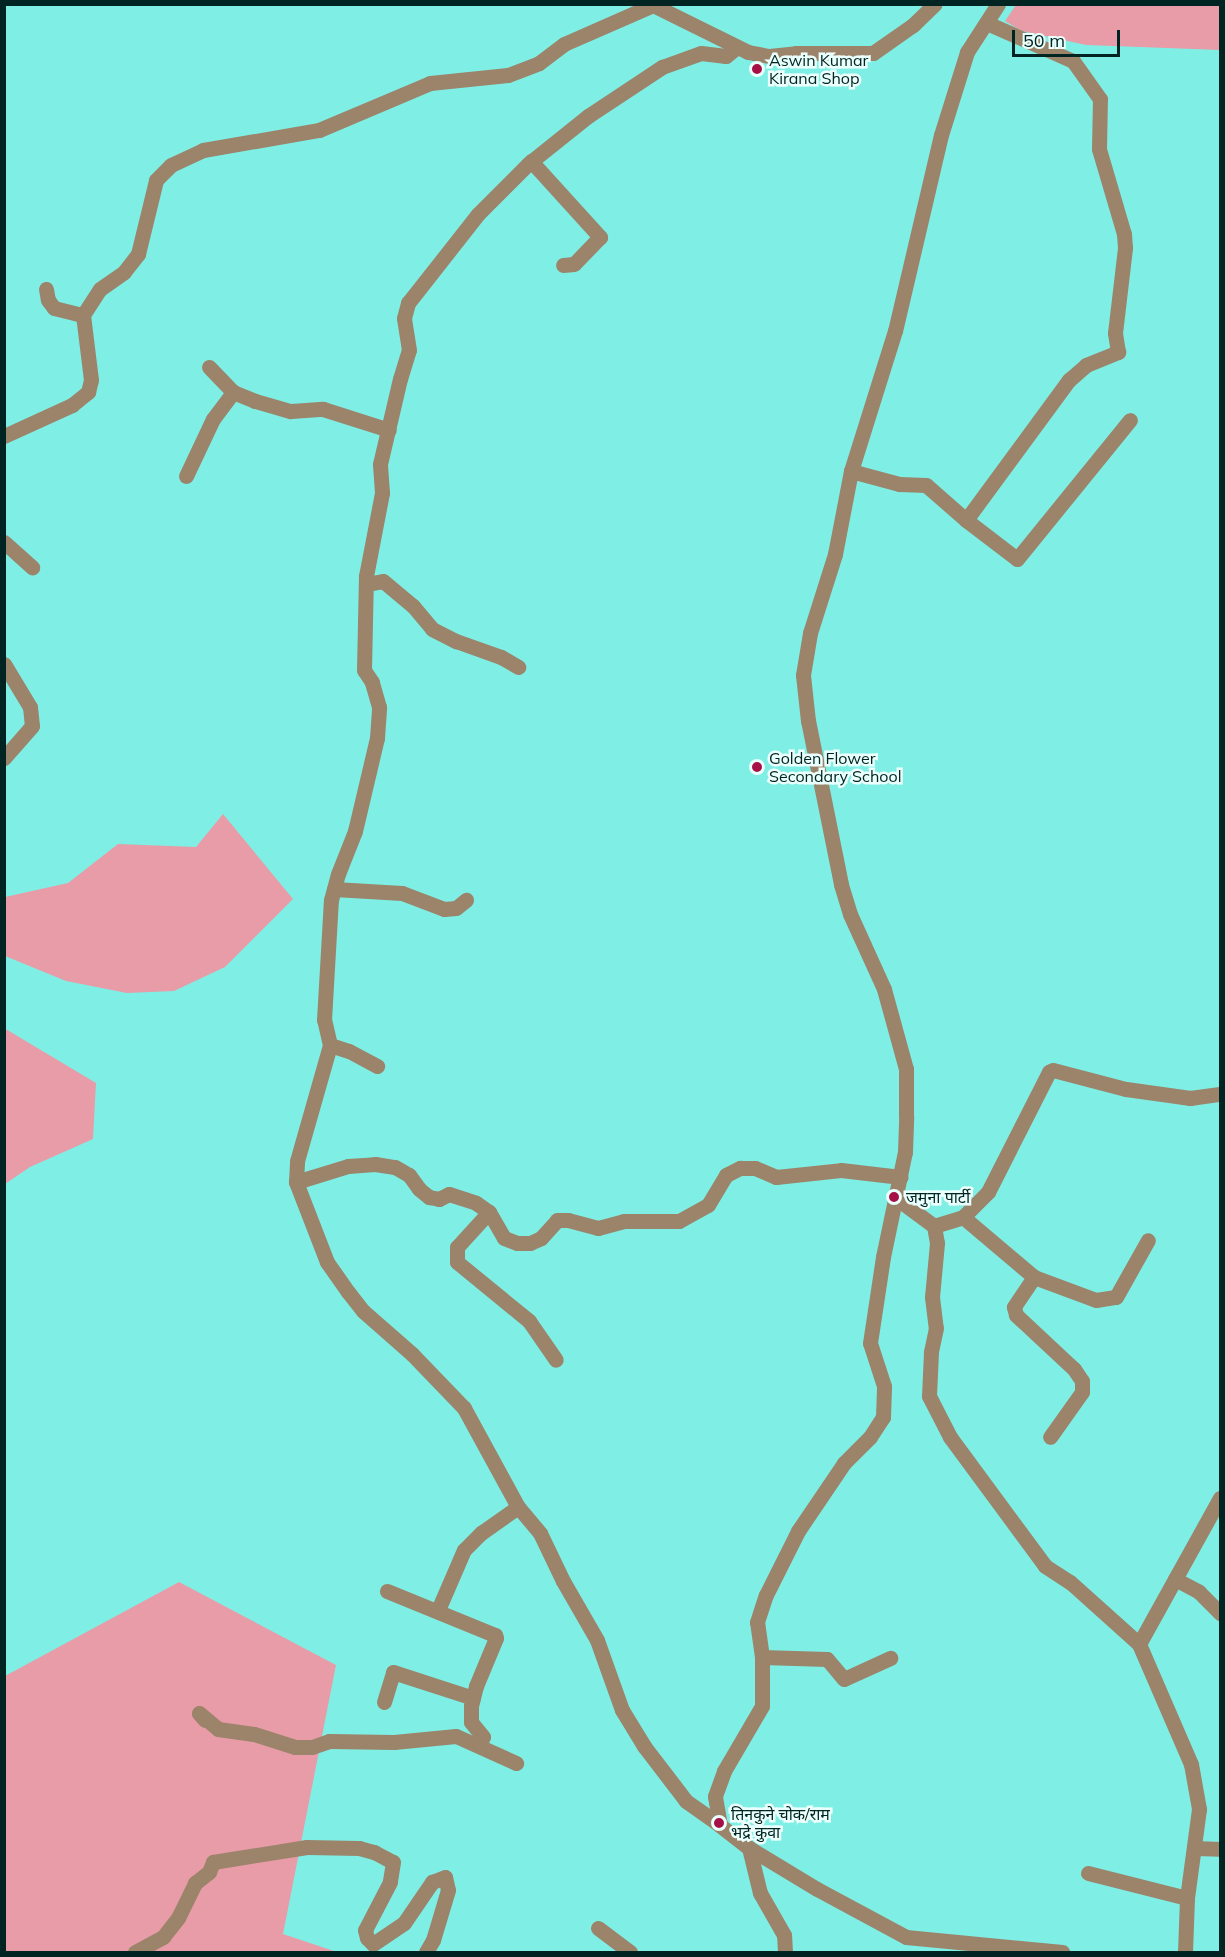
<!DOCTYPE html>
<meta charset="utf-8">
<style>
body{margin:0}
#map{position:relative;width:1225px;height:1957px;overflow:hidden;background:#7fefe6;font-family:Mulish,"Noto Sans Devanagari",sans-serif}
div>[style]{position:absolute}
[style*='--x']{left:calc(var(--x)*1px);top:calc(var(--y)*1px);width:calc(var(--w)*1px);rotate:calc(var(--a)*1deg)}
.green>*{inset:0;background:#e79ca8}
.minor>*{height:15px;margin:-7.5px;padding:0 7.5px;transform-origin:7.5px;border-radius:7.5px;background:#9c846b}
.dots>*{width:16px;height:16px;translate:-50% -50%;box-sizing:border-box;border:3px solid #ebfffc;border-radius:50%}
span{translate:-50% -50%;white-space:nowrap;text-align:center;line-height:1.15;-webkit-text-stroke:5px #ebfffc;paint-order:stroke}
.poi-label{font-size:16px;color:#002422}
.left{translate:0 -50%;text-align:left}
.frame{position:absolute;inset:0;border:6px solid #002422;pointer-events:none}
.scale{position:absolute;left:1012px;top:30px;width:108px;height:27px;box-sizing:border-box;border:3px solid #002422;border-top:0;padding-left:8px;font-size:18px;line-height:21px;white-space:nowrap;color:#002422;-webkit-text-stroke:4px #ebfffc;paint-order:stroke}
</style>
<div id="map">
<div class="green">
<div style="clip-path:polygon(1016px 5px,1220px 5px,1220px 50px,1086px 45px,1022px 31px,1005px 21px)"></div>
<div style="clip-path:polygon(223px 814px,293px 899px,225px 967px,174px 991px,127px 993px,66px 981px,5px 956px,5px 897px,68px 883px,118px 844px,196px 847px)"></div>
<div style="clip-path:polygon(4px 1028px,96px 1083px,93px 1139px,30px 1167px,5px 1184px)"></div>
<div style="clip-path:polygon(179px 1582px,336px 1665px,283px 1934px,337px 1952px,5px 1952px,5px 1676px)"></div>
</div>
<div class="minor">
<div style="--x:531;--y:161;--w:103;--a:47.8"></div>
<div style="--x:600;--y:237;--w:37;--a:134"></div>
<div style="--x:574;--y:264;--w:11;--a:175"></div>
<div style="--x:46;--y:289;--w:11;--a:80"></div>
<div style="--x:48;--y:300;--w:10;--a:53"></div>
<div style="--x:54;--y:308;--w:30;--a:14"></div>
<div style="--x:209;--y:367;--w:35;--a:46"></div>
<div style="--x:233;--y:392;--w:24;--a:22"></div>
<div style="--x:255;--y:401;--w:37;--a:16"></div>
<div style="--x:291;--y:411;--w:32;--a:-4"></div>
<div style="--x:323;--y:409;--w:69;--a:17.7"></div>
<div style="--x:4;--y:436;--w:75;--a:-24.5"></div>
<div style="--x:72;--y:405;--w:21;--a:-39"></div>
<div style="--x:88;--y:392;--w:12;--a:-76"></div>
<div style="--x:91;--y:380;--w:65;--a:-97"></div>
<div style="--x:83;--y:315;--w:31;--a:-57"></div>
<div style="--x:100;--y:289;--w:29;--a:-35"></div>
<div style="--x:124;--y:272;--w:23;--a:-52"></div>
<div style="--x:138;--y:254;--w:76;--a:-76.3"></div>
<div style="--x:156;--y:180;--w:21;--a:-45"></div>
<div style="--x:171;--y:165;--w:35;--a:-25"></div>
<div style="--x:203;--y:150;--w:118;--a:-9.8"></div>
<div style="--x:319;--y:130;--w:121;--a:-22.9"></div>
<div style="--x:430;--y:83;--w:78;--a:-5.9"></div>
<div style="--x:508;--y:75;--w:33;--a:-21"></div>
<div style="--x:539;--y:63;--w:31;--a:-37"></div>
<div style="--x:564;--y:44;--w:97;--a:-23.7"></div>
<div style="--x:653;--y:5;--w:106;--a:26.3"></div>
<div style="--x:748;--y:52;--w:21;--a:11"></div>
<div style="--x:769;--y:56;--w:27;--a:-6"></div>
<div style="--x:796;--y:53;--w:77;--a:0"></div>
<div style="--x:873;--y:53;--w:49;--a:-35"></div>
<div style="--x:913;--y:25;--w:30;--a:-44"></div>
<div style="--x:851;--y:471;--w:50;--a:15.2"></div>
<div style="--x:899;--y:484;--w:27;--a:2"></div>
<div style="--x:926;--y:485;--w:53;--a:41.2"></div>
<div style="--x:966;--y:520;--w:174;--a:-53.7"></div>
<div style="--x:1069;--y:380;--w:23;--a:-41"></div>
<div style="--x:1086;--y:365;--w:35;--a:-22"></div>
<div style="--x:1118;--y:352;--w:19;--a:-99"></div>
<div style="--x:1115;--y:333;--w:86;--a:-83.3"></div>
<div style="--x:1125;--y:248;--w:14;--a:-94"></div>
<div style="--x:1124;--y:234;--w:89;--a:-106.4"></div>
<div style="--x:1099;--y:149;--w:50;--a:-88.9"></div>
<div style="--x:1100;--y:99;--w:47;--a:-125.4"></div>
<div style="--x:1073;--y:61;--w:94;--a:-156.2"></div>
<div style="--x:186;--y:476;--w:63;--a:-64.7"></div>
<div style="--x:213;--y:419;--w:34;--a:-53"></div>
<div style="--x:966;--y:520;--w:64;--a:37.4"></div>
<div style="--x:1017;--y:559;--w:179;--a:-50.9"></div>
<div style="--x:4;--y:542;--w:38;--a:42"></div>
<div style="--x:366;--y:584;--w:17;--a:-10"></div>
<div style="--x:383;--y:581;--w:39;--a:40"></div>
<div style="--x:413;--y:606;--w:30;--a:50"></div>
<div style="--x:432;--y:629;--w:27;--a:27"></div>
<div style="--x:456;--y:641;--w:48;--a:19.6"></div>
<div style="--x:501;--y:657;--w:20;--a:30"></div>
<div style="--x:4;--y:664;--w:50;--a:58.8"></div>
<div style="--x:30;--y:707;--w:19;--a:84"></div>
<div style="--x:32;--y:726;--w:43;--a:131.2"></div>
<div style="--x:334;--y:889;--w:68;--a:3.4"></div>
<div style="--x:402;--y:893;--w:45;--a:20.9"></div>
<div style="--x:444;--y:909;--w:12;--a:-5"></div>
<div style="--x:456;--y:908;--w:13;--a:-39"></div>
<div style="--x:330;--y:1045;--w:20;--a:18"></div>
<div style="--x:349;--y:1051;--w:32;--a:28"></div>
<div style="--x:296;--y:1182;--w:54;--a:-17.1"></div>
<div style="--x:348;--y:1166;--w:27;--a:-4"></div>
<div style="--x:375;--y:1164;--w:20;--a:9"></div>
<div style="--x:395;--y:1167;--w:16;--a:30"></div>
<div style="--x:409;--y:1175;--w:17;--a:54"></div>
<div style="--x:419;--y:1189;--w:13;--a:39"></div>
<div style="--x:429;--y:1197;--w:10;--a:11"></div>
<div style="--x:439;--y:1199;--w:11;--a:-27"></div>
<div style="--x:449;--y:1194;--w:28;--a:18"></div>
<div style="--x:476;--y:1203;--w:16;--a:35"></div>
<div style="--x:489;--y:1212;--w:30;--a:60"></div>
<div style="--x:504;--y:1238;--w:14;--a:21"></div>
<div style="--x:517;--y:1243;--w:13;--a:0"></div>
<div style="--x:530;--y:1243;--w:12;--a:-24"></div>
<div style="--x:541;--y:1238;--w:24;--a:-48"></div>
<div style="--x:557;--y:1220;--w:11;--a:0"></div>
<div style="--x:568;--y:1220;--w:31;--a:15"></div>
<div style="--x:598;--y:1228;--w:27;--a:-15"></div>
<div style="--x:624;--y:1221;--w:55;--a:0"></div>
<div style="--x:679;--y:1221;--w:33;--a:-29"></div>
<div style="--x:708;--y:1205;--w:35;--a:-59"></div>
<div style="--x:726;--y:1175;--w:16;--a:-27"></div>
<div style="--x:740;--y:1168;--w:15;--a:0"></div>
<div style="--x:755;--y:1168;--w:23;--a:23"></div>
<div style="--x:776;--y:1177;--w:65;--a:-6.1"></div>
<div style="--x:841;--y:1170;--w:60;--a:6.7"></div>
<div style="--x:896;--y:1198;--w:47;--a:36.4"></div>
<div style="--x:934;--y:1226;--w:17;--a:80"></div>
<div style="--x:937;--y:1243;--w:54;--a:95.3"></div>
<div style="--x:932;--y:1297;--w:31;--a:83"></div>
<div style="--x:936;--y:1328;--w:25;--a:102"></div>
<div style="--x:931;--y:1352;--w:44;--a:92.6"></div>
<div style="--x:929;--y:1396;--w:46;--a:62.9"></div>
<div style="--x:950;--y:1437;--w:160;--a:53.6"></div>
<div style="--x:1045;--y:1566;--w:30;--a:33"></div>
<div style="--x:1070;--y:1582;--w:93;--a:41.9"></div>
<div style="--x:1139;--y:1644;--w:131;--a:66.6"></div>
<div style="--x:1191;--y:1764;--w:46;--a:79.9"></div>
<div style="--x:1199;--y:1809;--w:90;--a:97.7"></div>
<div style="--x:1187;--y:1898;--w:54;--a:92.1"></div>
<div style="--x:489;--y:1212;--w:47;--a:132.4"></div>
<div style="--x:457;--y:1247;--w:15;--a:90"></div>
<div style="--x:457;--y:1262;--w:93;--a:39.3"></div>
<div style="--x:529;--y:1321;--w:47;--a:55.3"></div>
<div style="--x:963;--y:1217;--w:93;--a:40.2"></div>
<div style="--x:1034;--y:1277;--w:66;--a:20.4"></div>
<div style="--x:1096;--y:1300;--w:20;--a:-9"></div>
<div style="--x:1116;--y:1297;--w:65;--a:-60.7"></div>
<div style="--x:934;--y:1226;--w:30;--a:-17"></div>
<div style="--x:963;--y:1217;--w:35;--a:-45"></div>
<div style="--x:988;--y:1192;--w:135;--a:-63.1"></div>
<div style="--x:1049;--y:1072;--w:4;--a:-27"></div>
<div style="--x:1053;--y:1070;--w:75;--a:14.6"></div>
<div style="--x:1126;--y:1089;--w:65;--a:8"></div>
<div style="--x:1190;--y:1098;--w:30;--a:-8"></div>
<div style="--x:1034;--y:1277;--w:36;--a:124"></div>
<div style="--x:1014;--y:1307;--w:8;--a:76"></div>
<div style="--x:1016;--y:1315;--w:79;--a:43"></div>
<div style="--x:1074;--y:1369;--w:14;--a:56"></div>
<div style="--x:1082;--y:1381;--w:11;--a:90"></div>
<div style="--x:1082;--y:1392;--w:55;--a:125.4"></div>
<div style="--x:1175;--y:1579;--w:27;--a:28"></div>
<div style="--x:1199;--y:1592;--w:30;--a:45"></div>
<div style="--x:387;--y:1591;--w:117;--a:22.2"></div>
<div style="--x:495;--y:1635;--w:3;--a:72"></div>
<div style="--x:496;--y:1638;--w:52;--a:112.6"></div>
<div style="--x:476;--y:1686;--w:21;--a:104"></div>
<div style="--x:471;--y:1706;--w:16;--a:90"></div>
<div style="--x:471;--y:1722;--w:19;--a:51"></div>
<div style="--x:483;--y:1737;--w:9;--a:126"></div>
<div style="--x:438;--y:1610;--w:65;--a:-66.6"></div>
<div style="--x:464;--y:1550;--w:24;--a:-45"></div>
<div style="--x:481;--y:1533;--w:45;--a:-35.1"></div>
<div style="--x:1139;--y:1644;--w:167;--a:-61"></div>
<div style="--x:762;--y:1657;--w:65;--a:1.8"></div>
<div style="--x:827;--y:1659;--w:26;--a:50"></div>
<div style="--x:844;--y:1679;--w:51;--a:-24.5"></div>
<div style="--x:384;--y:1702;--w:31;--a:-73"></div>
<div style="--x:393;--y:1672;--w:84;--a:18"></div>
<div style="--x:205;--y:1720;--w:9;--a:-131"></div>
<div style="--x:199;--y:1713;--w:25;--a:40"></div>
<div style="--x:218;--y:1729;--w:36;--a:8"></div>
<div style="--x:254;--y:1734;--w:43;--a:17.6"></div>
<div style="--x:295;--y:1747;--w:17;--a:0"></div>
<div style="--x:312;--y:1747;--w:18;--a:-19"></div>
<div style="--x:329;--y:1741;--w:65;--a:0.9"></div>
<div style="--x:394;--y:1742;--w:62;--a:-5.5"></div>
<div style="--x:456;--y:1736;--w:66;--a:24.2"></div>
<div style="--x:720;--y:1825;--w:42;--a:-144.8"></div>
<div style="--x:686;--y:1801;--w:69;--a:-127.4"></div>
<div style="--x:644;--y:1746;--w:42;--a:-121.4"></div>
<div style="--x:622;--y:1710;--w:74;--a:-109.7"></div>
<div style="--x:597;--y:1640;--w:68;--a:-120"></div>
<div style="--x:563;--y:1581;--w:53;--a:-115.6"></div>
<div style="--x:540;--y:1533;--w:34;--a:-130"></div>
<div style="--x:518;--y:1507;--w:113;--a:-118.6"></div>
<div style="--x:464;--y:1408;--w:75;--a:-133.9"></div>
<div style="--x:412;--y:1354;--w:65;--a:-138.7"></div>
<div style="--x:363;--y:1311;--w:24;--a:-128"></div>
<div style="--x:348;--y:1292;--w:37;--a:-125"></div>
<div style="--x:327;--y:1262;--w:86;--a:-111.2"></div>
<div style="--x:296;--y:1182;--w:21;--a:-87"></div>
<div style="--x:297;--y:1161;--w:121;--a:-74.1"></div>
<div style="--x:330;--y:1045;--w:26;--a:-103"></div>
<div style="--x:324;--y:1020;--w:120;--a:-86.7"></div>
<div style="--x:331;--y:900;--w:27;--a:-75"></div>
<div style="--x:338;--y:874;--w:46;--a:-68.4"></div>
<div style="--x:355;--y:831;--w:96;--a:-76.7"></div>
<div style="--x:377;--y:738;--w:31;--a:-86"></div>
<div style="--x:379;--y:707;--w:26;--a:-106"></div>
<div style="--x:372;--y:682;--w:14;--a:-124"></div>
<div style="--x:364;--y:670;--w:94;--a:-88.8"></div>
<div style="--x:366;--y:576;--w:85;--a:-79.1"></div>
<div style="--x:382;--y:493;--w:29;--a:-94"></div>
<div style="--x:380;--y:464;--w:87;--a:-76.8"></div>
<div style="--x:400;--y:379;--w:30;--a:-73"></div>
<div style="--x:409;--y:350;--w:32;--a:-99"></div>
<div style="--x:404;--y:318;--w:16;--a:-75"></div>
<div style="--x:408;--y:303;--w:113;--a:-51.8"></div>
<div style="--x:478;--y:214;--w:71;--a:-45"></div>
<div style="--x:528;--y:164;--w:77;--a:-38.7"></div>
<div style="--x:588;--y:116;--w:89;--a:-33.5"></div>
<div style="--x:662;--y:67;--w:41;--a:-19.7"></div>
<div style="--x:701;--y:53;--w:25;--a:7"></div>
<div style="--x:726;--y:56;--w:14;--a:-39"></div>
<div style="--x:749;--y:1848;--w:79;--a:31.1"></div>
<div style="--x:817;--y:1889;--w:101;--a:28.3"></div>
<div style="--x:906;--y:1937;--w:157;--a:5.5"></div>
<div style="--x:1195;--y:1848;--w:25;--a:2"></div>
<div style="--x:1088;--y:1873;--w:102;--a:14.2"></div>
<div style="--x:598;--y:1928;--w:40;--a:37"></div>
<div style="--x:135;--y:1952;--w:32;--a:-28"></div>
<div style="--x:163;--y:1937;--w:24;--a:-52"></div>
<div style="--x:178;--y:1918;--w:39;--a:-64"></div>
<div style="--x:195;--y:1883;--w:18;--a:-38"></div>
<div style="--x:209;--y:1872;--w:11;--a:-68"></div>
<div style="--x:213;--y:1862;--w:95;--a:-9.1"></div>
<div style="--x:307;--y:1847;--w:52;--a:1.1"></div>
<div style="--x:359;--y:1848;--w:16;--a:15"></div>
<div style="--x:374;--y:1852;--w:21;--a:28"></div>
<div style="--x:393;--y:1862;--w:20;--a:99"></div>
<div style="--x:390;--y:1882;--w:54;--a:117.5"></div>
<div style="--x:365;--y:1930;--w:8;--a:76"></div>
<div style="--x:367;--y:1938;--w:8;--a:45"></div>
<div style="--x:373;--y:1944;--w:37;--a:-34"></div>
<div style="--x:404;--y:1923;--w:50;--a:-55.7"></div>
<div style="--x:432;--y:1882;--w:14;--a:-21"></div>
<div style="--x:445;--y:1877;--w:13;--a:77"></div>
<div style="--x:448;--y:1890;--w:52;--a:106.7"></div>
<div style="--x:433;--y:1940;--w:14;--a:120"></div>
<div style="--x:785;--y:1952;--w:17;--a:-93"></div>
<div style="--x:784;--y:1935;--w:48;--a:-119.7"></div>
<div style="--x:760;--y:1893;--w:46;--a:-103.7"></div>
<div style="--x:749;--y:1848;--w:37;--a:-142"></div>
<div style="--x:720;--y:1825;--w:29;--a:-100"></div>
<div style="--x:715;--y:1796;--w:27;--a:-70"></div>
<div style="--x:724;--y:1771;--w:75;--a:-59.7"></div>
<div style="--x:762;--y:1706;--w:49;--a:-90"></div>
<div style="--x:762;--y:1657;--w:35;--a:-98"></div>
<div style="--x:757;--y:1622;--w:28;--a:-72"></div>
<div style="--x:766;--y:1595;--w:72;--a:-63.4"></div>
<div style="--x:798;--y:1531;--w:82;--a:-55.9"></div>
<div style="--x:844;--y:1463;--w:37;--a:-45"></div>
<div style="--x:870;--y:1437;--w:24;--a:-57"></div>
<div style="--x:883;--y:1417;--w:31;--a:-88"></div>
<div style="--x:884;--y:1386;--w:45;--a:-108"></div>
<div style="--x:870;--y:1343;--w:87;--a:-81.4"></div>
<div style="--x:883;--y:1257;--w:107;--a:-78.2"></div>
<div style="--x:905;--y:1152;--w:36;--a:-88"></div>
<div style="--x:906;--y:1116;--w:47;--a:-90"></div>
<div style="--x:906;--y:1069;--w:83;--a:-105.4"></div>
<div style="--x:884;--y:989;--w:82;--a:-114.4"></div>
<div style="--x:850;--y:914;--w:31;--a:-107"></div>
<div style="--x:841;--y:884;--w:166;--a:-101.4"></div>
<div style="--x:808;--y:721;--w:46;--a:-96.2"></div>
<div style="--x:803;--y:675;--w:43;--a:-80.5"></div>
<div style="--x:810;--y:633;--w:83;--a:-72.4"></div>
<div style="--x:835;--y:554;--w:85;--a:-79.1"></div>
<div style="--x:851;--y:471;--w:147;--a:-72.6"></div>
<div style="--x:895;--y:331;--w:201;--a:-76.8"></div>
<div style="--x:941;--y:135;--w:87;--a:-72.6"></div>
<div style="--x:967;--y:52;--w:57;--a:-57.1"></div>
</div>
<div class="dots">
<div style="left:757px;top:69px;background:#a71047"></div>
<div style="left:757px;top:767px;background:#a71047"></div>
<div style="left:894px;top:1197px;background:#a71047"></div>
<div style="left:719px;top:1823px;background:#a71047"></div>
</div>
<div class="poi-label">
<span class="left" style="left:769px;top:69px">Aswin Kumar<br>Kirana Shop</span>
<span class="left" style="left:769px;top:767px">Golden Flower<br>Secondary School</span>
<span class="left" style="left:906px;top:1197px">जमुना पार्टी</span>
<span class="left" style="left:731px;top:1823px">तिनकुने चोक/राम<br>भद्रे कुवा</span>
</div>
<div class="frame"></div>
<div class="scale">50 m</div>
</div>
